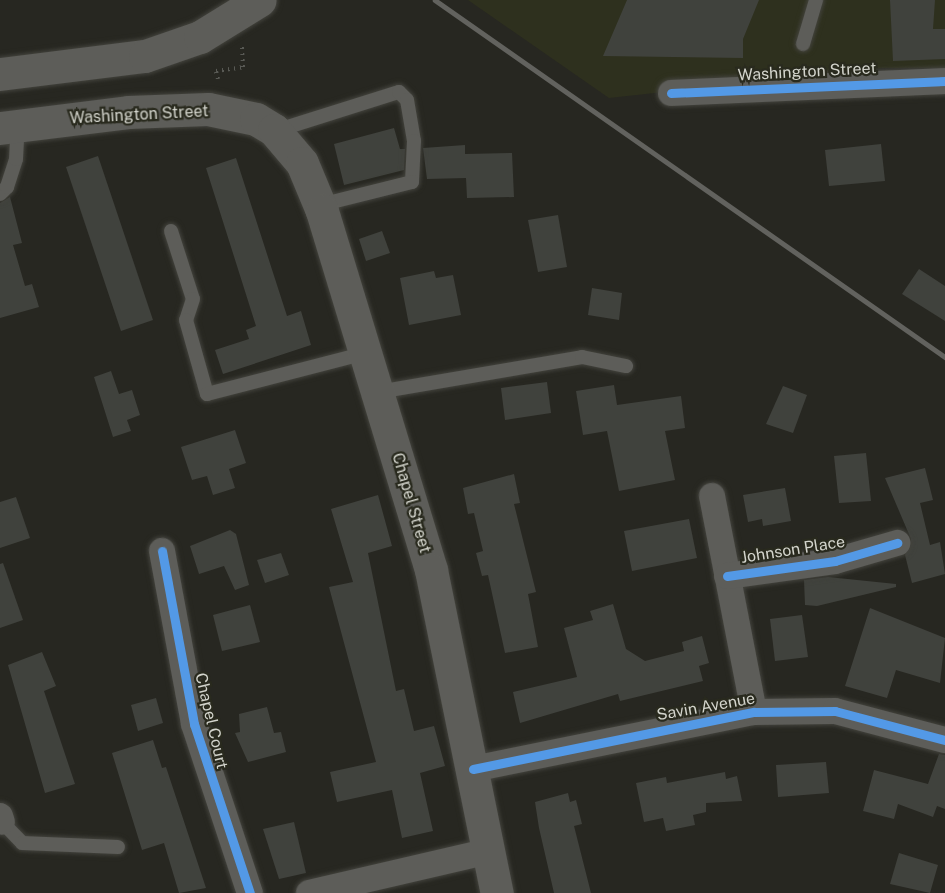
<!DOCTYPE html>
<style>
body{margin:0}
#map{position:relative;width:945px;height:893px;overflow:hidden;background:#272721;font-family:"Public Sans",sans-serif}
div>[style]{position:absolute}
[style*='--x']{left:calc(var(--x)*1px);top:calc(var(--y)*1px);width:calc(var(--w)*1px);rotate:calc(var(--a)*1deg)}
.built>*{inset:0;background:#2e301e}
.building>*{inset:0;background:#40423d}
.path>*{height:4px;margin-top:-2px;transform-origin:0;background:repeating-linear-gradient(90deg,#595a55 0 1.5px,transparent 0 6px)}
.roads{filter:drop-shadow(0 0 2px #43433d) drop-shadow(0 0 2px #43433d)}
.lane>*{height:14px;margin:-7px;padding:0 7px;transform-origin:7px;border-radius:7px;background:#5d5d59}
.street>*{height:26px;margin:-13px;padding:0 13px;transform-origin:13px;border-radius:13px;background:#5d5d59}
.secondary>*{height:33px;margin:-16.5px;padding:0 16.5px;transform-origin:16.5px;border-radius:16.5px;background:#5d5d59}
.rail>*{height:4.5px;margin:-2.25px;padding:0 2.25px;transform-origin:2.25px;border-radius:2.25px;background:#62625e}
.cycleway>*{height:9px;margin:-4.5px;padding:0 4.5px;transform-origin:4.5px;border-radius:4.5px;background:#5399e6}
span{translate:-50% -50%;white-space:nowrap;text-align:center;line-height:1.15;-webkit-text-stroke:4.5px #292a1e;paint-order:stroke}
.street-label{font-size:16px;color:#d3d4cc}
</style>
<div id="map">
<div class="built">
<div style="clip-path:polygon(468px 0,945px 0,945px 68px,883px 68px,609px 98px)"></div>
</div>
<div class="building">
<div style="clip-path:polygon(627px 0,759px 0,743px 39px,743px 58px,603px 56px)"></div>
<div style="clip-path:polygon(890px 0,935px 0,933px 29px,945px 29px,945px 59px,893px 61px)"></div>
<div style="clip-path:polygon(394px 128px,400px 149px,405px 149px,404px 170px,344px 185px,334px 144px)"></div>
<div style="clip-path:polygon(881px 144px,885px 181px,829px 186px,825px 150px)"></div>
<div style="clip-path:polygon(465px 145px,465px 154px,512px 153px,514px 197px,467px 198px,466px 178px,427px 179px,423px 148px)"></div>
<div style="clip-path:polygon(98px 156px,153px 320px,121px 331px,66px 167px)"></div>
<div style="clip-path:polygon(236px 158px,287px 316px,301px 311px,311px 345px,223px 374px,215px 350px,249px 339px,246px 330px,256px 326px,206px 168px)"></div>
<div style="clip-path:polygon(10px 197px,22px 243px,13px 245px,25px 286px,32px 284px,39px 307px,0 318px,0 203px)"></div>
<div style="clip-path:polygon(558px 215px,567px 267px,538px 272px,528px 220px)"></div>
<div style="clip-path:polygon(382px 231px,390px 253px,366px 261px,359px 239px)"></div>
<div style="clip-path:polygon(919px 269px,945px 286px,945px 321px,902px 294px)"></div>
<div style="clip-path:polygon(434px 271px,436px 278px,453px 275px,461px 315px,409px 325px,400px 278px)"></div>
<div style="clip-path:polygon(592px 288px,622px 293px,619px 320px,588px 315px)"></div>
<div style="clip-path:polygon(111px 371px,119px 394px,132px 390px,140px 415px,127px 420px,131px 431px,113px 437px,94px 377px)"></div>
<div style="clip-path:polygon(547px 382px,551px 413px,505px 420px,501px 388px)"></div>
<div style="clip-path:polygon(614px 385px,617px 405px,681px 396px,685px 428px,665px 431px,675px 480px,619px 491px,607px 431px,583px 435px,576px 391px)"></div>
<div style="clip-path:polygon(783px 386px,807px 395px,793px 433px,766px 424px)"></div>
<div style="clip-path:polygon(235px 430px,246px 463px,229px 469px,235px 488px,213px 495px,207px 476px,192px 480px,181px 447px)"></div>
<div style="clip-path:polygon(866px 453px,871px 501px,839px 503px,834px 456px)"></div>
<div style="clip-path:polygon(925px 468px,933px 500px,920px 503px,930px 545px,940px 542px,945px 574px,912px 583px,905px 555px,911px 539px,885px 478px)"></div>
<div style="clip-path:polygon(514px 474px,520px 503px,514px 504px,536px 592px,528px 594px,538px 647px,505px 653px,488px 575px,482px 576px,476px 553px,483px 551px,474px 513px,468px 514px,463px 488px)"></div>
<div style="clip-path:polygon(785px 488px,791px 521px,763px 526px,762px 519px,748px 522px,743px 495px)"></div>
<div style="clip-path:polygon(378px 495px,392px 546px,368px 553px,396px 691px,404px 689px,414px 731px,434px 726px,445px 766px,420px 773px,433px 831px,402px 838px,392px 790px,337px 802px,330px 772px,376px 762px,329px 587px,353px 582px,331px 509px)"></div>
<div style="clip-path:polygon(16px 497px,30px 538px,0 548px,0 502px)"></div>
<div style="clip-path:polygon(689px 519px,697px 558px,632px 571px,624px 531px)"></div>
<div style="clip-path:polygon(230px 530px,236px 534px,249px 585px,235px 590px,224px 566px,199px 574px,190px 546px)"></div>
<div style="clip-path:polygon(281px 553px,289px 575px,265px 583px,257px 560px)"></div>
<div style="clip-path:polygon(3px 563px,23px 620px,0 628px,0 564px)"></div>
<div style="clip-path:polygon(828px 577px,896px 584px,896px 587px,817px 606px,805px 605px,804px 580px)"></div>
<div style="clip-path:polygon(613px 604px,626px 649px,645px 661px,684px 651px,682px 642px,702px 636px,709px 663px,699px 666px,703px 681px,620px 701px,618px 694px,520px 723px,513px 692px,577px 677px,564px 628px,593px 620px,590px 611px)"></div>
<div style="clip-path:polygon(250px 605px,260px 642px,222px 651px,213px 615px)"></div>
<div style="clip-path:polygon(870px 608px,945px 638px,940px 683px,896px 670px,887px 698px,845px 686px)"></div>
<div style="clip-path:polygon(802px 615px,808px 657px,775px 661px,770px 619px)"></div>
<div style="clip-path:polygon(42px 652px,56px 686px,44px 691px,75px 784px,45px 793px,8px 665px)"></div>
<div style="clip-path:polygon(156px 698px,163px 723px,138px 731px,131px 705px)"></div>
<div style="clip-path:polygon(267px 707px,274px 733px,281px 732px,286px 752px,248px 762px,235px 733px,240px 732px,239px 714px)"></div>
<div style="clip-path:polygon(153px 740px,162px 768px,166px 767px,206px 888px,179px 893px,164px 843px,142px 850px,112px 753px)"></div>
<div style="clip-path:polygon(939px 754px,945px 755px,945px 809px,937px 806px,933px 817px,898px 804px,894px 819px,863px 811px,874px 770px,928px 784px)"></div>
<div style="clip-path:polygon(826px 762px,829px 793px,778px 797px,776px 765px)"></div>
<div style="clip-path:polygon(725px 772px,726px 779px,737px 776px,742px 801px,706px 803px,706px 812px,693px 815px,695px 825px,666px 831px,663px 818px,644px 822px,636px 783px,666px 777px,667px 783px)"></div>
<div style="clip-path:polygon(568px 793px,570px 802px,576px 800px,582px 824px,574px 826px,591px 893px,554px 893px,539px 828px,535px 802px)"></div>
<div style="clip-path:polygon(294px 822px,306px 873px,279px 879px,263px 829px)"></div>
<div style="clip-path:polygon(899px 853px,938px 865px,930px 893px,890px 884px)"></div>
</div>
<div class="path">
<div style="--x:218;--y:79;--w:8;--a:-104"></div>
<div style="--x:216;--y:71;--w:27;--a:-8"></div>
<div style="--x:243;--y:67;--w:22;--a:-93"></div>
</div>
<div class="roads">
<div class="lane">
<div style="--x:803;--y:44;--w:46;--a:-73.5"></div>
<div style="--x:275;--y:131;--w:130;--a:-17.5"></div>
<div style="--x:399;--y:92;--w:11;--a:45"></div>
<div style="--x:407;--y:100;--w:42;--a:80.3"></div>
<div style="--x:414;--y:141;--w:41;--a:92.8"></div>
<div style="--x:412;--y:182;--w:95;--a:166"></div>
<div style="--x:0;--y:194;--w:10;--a:-45"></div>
<div style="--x:7;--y:187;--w:29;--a:-72"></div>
<div style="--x:16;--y:159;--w:34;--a:-87"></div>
<div style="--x:171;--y:231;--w:71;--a:72.1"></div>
<div style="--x:193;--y:299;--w:22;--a:108"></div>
<div style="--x:186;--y:320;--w:77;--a:74.2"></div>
<div style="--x:207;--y:394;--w:164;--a:-14.5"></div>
<div style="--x:378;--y:392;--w:207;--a:-9.7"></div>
<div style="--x:582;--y:357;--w:45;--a:11.6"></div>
<div style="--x:2;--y:822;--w:29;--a:46"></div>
<div style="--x:22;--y:843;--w:96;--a:2.4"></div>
</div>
<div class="street">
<div style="--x:671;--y:93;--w:274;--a:-2.5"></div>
<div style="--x:712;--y:496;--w:220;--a:79"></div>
<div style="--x:162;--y:551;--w:176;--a:79.5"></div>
<div style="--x:194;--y:724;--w:178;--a:71.7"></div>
<div style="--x:727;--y:576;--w:109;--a:-7.9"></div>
<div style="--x:835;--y:561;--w:65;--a:-16.2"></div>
<div style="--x:473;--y:769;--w:287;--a:-11.5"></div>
<div style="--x:754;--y:712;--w:81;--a:-0.7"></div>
<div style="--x:835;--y:711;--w:114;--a:14.8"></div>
<div style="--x:0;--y:816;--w:6;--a:72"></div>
<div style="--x:309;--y:893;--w:185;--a:-13.1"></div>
</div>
<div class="secondary">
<div style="--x:0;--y:74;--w:146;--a:-7.1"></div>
<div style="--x:145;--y:56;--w:58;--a:-19.1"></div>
<div style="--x:200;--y:37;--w:70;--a:-31.7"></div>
<div style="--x:0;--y:128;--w:129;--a:-7.1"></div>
<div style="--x:128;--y:112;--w:80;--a:-2.1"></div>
<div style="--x:208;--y:109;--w:49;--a:11.8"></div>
<div style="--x:256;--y:119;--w:21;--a:31"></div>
<div style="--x:274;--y:130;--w:43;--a:49.7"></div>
<div style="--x:302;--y:163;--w:52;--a:67.4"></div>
<div style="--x:322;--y:211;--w:375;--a:73.1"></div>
<div style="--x:431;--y:570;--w:330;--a:78.5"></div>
</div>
</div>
<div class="rail">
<div style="--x:435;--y:0;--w:623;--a:34.99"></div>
</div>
<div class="cycleway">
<div style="--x:671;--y:93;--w:274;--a:-2.5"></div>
<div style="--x:162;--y:551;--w:176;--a:79.5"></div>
<div style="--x:194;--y:724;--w:178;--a:71.7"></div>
<div style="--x:727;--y:576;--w:109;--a:-7.9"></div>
<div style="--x:835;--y:561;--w:65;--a:-16.2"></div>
<div style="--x:473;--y:769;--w:287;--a:-11.5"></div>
<div style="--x:754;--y:712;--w:81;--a:-0.7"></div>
<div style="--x:835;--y:711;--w:114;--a:14.8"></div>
</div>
<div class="street-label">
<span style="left:807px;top:72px;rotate:-3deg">Washington Street</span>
<span style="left:139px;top:115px;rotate:-3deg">Washington Street</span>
<span style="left:411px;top:503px;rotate:74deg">Chapel Street</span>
<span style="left:793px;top:550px;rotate:-9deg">Johnson Place</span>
<span style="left:706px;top:707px;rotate:-10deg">Savin Avenue</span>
<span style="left:211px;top:721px;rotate:77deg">Chapel Court</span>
</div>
</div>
